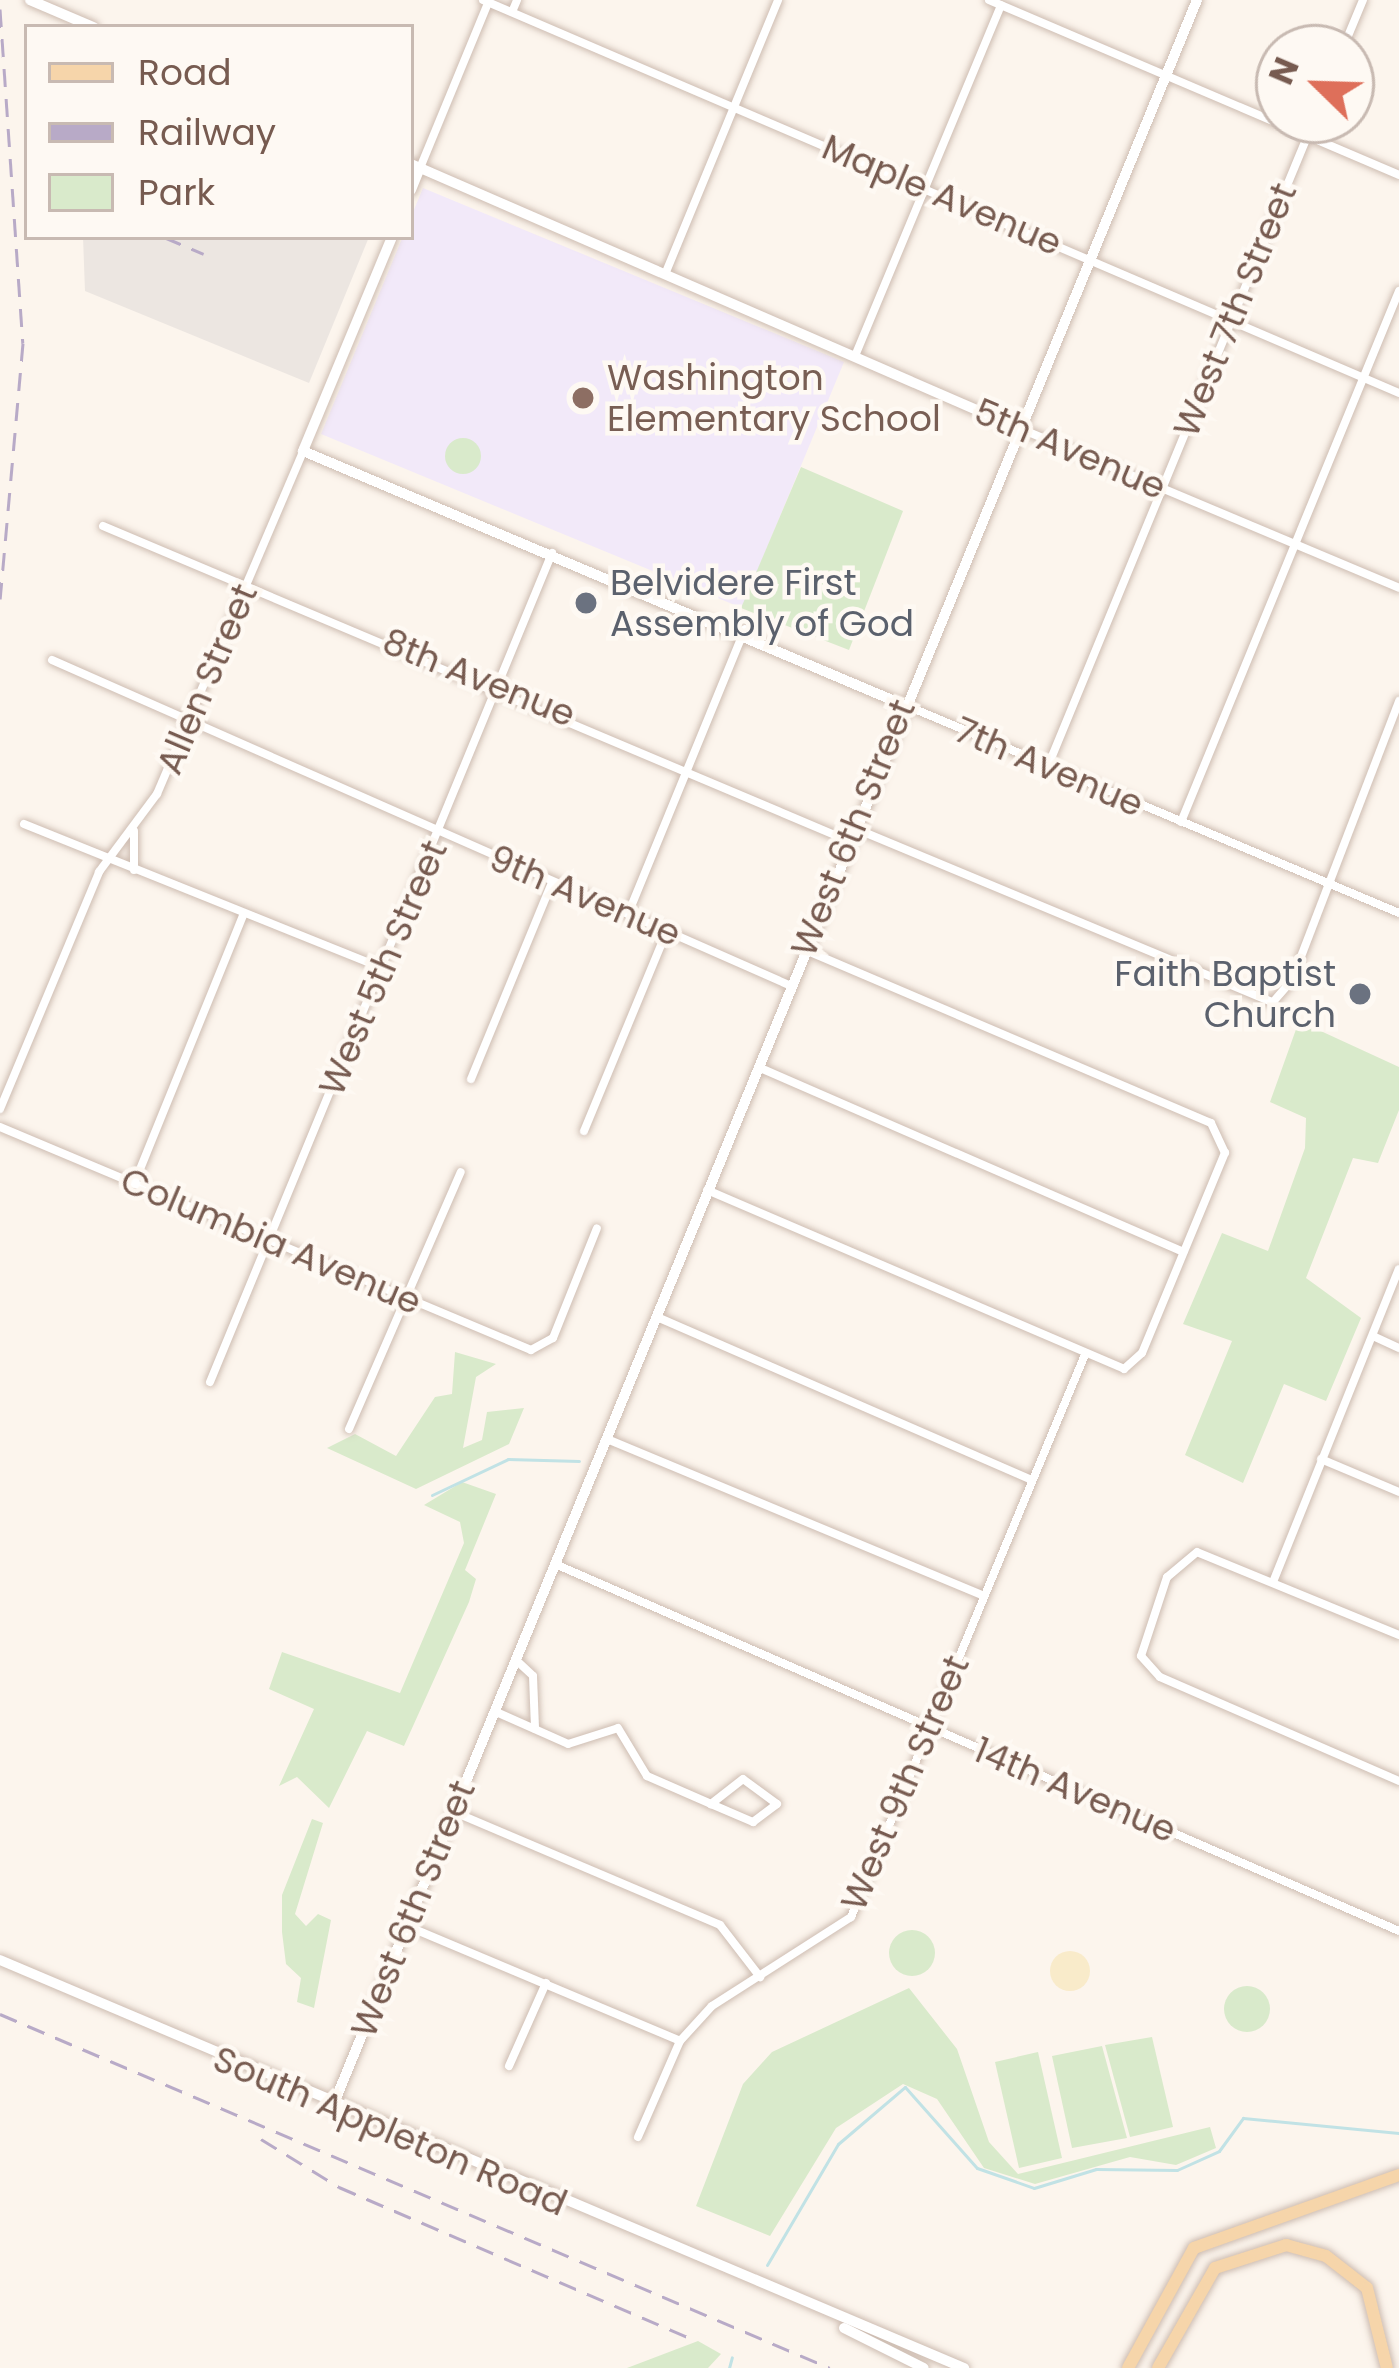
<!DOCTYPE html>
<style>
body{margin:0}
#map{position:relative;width:1399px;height:2368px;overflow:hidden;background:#fcf5ed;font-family:Poppins,sans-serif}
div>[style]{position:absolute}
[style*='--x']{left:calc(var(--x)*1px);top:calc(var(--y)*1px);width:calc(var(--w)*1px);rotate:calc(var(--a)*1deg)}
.industrial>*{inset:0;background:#ece6e1}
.education>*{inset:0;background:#f2e9f9}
.green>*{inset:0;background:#d9eacb}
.round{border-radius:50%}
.sand>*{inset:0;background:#f9ebca}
.stream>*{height:3px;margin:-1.5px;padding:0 1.5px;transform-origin:1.5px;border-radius:1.5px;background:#c1e2e5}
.roads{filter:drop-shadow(0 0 3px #cebdb2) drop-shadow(0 0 3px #cebdb2)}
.street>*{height:8px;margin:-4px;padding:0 4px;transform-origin:4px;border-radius:4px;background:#fff}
.secondary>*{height:10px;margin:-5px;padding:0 5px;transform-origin:5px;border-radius:5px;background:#fff}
.primary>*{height:12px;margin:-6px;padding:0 6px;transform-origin:6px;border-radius:6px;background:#f6d5aa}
.rail>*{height:3px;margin-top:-1.5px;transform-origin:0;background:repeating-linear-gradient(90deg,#b8aac7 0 18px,transparent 0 30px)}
.dots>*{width:33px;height:33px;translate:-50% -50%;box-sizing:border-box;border:6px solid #fef9f3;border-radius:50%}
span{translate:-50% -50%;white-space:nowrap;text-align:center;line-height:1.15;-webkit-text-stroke:9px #fef9f3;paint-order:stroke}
.street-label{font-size:36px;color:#775b50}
.education-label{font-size:36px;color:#785e54}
.left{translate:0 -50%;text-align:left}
.worship-label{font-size:36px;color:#5b616d}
.right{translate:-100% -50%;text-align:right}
.legend{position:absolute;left:24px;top:24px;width:390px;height:216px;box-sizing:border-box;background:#fef9f3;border:3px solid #c8bab2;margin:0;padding:15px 21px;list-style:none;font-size:36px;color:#775b50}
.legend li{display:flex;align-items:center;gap:24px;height:60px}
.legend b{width:60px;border:3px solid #c8bab2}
.north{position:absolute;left:1255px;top:24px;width:120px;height:120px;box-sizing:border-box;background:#fef9f3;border:3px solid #c8bab2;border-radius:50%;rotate:293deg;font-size:33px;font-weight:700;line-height:48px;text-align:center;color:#775b50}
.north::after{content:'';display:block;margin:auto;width:42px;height:54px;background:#de6f5a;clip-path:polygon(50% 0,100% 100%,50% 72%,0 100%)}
</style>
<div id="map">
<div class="industrial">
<div style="clip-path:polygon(83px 237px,369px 237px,309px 383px,85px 291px)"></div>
</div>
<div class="education">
<div style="clip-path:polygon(423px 188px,844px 362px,742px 608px,321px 434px)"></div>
</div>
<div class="green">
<div class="round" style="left:445px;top:438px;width:36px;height:36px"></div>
<div style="clip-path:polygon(801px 467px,903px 511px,849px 650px,741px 608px)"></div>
<div style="clip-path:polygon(1299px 1021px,1399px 1067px,1399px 1110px,1378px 1163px,1353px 1158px,1306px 1278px,1361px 1318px,1326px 1401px,1284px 1384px,1243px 1483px,1185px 1455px,1232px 1341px,1183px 1324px,1222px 1233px,1268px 1251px,1305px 1148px,1306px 1118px,1270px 1102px)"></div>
<div style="clip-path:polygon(455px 1352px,496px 1364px,476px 1377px,463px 1448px,482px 1440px,487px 1412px,524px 1408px,509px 1444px,416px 1489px,327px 1448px,355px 1434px,396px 1456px,435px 1397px,452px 1394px)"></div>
<div style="clip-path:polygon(462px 1482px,496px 1494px,465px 1570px,476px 1579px,469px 1602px,404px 1746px,367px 1731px,329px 1808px,297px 1777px,279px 1786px,314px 1709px,269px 1689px,282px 1652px,400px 1693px,464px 1543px,460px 1522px,424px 1505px)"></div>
<div style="clip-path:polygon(312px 1819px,323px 1823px,295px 1914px,306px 1926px,318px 1914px,331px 1920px,314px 2008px,297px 2002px,301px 1978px,286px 1964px,282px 1932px,282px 1895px)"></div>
<div class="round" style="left:889px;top:1930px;width:46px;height:46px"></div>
<div class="round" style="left:1224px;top:1986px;width:46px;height:46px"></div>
<div style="clip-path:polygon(909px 1988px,957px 2049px,989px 2142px,1018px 2174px,1210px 2127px,1216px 2148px,1176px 2165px,1130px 2157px,1035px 2184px,984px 2168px,937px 2099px,903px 2084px,836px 2128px,770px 2236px,696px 2206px,743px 2084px,772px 2052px)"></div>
<div style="clip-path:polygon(1152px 2037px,1173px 2127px,1130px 2137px,1105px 2045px)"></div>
<div style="clip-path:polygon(1102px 2046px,1127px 2138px,1072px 2148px,1052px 2056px)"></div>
<div style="clip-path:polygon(1038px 2052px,1062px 2158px,1019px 2168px,995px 2062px)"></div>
<div style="clip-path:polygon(698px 2341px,721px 2354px,708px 2368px,627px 2368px)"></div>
</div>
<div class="sand">
<div class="round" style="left:1050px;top:1951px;width:40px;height:40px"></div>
</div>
<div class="stream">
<div style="--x:432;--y:1495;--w:84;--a:-25.3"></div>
<div style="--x:508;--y:1459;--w:71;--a:1.6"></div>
<div style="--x:767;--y:2265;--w:140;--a:-59.6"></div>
<div style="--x:838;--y:2144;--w:88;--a:-40.4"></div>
<div style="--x:905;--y:2087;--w:108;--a:48.4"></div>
<div style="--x:977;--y:2168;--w:60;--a:19.3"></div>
<div style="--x:1034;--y:2188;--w:65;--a:-17"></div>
<div style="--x:1096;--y:2169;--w:81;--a:0.7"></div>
<div style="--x:1177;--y:2170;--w:46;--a:-24.3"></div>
<div style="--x:1219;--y:2151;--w:41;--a:-54"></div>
<div style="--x:1243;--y:2118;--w:157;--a:5.5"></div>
<div style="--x:729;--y:2368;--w:11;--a:-75"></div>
</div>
<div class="roads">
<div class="street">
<div style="--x:483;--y:0;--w:997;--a:23.22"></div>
<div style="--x:989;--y:0;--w:446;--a:23.1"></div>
<div style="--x:512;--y:12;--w:13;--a:-67"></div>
<div style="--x:1343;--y:48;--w:52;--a:-67.4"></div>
<div style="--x:420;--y:168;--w:178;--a:-67.6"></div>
<div style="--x:666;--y:272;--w:294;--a:-67.6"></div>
<div style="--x:855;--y:356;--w:380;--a:-67.4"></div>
<div style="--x:1019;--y:428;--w:412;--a:22.8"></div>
<div style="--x:103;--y:526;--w:810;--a:22.89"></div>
<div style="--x:52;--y:660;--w:805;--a:23.8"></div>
<div style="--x:905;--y:705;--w:536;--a:22.83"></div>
<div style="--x:1048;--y:766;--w:699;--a:-67.62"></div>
<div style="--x:1181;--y:822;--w:574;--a:-67.68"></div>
<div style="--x:24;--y:824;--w:387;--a:21.9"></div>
<div style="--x:854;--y:828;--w:454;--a:22.6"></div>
<div style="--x:1273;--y:1002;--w:29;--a:-49"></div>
<div style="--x:1292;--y:980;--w:299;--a:-69"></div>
<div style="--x:134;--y:870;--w:39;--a:-90"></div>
<div style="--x:628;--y:914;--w:308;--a:-67.7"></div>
<div style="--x:758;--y:1067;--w:464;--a:23.5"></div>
<div style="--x:471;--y:1079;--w:213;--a:-67.6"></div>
<div style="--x:0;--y:1109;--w:257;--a:-67.3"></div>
<div style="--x:99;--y:872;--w:97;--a:-53.4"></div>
<div style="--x:157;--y:794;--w:373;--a:-66.9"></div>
<div style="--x:0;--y:1127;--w:576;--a:22.78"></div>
<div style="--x:531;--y:1350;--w:25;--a:-29"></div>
<div style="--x:553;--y:1338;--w:118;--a:-68.2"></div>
<div style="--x:584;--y:1131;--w:217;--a:-67.5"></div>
<div style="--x:134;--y:1184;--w:289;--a:-67.9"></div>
<div style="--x:707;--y:1190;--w:454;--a:23.2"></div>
<div style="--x:1124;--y:1369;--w:24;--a:-42"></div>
<div style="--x:1142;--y:1353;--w:217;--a:-67.5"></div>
<div style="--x:1225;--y:1153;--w:33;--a:-115"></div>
<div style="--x:1211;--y:1123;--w:441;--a:-156.9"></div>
<div style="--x:657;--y:1317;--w:409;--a:23.5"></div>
<div style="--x:1373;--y:1336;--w:29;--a:25"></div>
<div style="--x:210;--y:1382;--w:897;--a:-67.58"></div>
<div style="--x:349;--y:1429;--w:280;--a:-66.5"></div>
<div style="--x:607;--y:1439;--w:408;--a:22.6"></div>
<div style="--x:1321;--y:1459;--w:85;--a:22.9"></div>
<div style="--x:555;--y:1564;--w:920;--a:23.5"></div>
<div style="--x:1273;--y:1582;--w:337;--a:-68.1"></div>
<div style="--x:1399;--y:1635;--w:218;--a:-157.7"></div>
<div style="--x:1197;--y:1552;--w:39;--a:140"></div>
<div style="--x:1167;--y:1577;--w:83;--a:108.2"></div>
<div style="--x:1141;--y:1656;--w:28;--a:48"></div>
<div style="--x:1160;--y:1677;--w:261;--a:23.5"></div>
<div style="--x:516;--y:1660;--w:23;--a:43"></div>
<div style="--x:533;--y:1676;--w:53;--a:87.8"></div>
<div style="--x:494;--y:1711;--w:81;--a:24"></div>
<div style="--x:568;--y:1744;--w:52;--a:-17.7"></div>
<div style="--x:618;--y:1728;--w:56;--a:58.9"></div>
<div style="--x:647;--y:1776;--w:70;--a:23.6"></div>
<div style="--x:711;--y:1804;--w:46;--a:23.2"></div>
<div style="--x:753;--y:1822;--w:30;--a:-37"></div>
<div style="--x:777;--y:1804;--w:42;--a:-143.7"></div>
<div style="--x:743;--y:1779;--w:41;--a:142"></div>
<div style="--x:454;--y:1812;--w:289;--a:23"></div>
<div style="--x:720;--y:1925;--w:66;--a:52.4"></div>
<div style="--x:407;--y:1926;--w:296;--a:22.8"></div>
<div style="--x:509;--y:2066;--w:91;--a:-66"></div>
<div style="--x:638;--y:2137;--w:105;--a:-66.4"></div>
<div style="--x:680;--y:2041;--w:47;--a:-47.6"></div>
<div style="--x:712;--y:2006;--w:165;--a:-32.6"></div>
<div style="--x:851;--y:1917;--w:607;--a:-67.41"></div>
</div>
<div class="secondary">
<div style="--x:30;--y:0;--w:69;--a:23.2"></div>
<div style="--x:411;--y:164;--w:660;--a:23.5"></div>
<div style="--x:411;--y:190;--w:24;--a:-68"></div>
<div style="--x:392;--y:237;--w:232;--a:112.6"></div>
<div style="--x:303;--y:451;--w:652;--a:22.91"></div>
<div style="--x:0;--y:1960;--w:1047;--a:22.94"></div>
<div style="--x:332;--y:2108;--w:2279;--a:-67.69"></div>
<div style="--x:844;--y:2328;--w:89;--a:26.6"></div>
</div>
<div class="primary">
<div style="--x:1128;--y:2368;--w:137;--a:-61.2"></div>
<div style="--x:1194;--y:2248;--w:218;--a:-19.6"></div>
<div style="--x:1158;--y:2368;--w:115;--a:-60.3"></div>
<div style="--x:1215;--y:2268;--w:75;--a:-17.9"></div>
<div style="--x:1286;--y:2245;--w:41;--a:15.4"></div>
<div style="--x:1326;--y:2256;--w:52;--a:38"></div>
<div style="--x:1367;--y:2288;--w:82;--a:76"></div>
</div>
</div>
<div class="rail">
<div style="--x:0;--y:9;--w:335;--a:86.1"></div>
<div style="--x:23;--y:343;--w:257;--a:95.1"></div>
<div style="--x:164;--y:237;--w:43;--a:23"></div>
<div style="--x:0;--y:2014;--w:902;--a:23.1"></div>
<div style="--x:261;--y:2139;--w:92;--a:31.6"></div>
<div style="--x:339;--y:2187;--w:381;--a:23.3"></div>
</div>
<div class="dots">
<div style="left:583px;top:398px;background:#8d6e63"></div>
<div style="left:586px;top:603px;background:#6b7280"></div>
<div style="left:1360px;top:994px;background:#6b7280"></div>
</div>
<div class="street-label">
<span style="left:942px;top:195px;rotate:23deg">Maple Avenue</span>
<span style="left:1235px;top:310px;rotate:-68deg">West 7th Street</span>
<span style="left:1070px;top:449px;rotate:23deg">5th Avenue</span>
<span style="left:479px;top:678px;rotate:22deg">8th Avenue</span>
<span style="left:207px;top:679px;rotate:-67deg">Allen Street</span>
<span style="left:1049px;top:767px;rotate:23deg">7th Avenue</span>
<span style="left:853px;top:828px;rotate:-68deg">West 6th Street</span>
<span style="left:585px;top:896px;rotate:23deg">9th Avenue</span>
<span style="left:383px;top:968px;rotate:-67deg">West 5th Street</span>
<span style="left:271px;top:1241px;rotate:23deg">Columbia Avenue</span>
<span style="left:905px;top:1783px;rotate:-67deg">West 9th Street</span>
<span style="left:1075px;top:1790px;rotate:23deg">14th Avenue</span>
<span style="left:413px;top:1909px;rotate:-68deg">West 6th Street</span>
<span style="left:390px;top:2131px;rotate:23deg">South Appleton Road</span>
</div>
<div class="education-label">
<span class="left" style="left:607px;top:398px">Washington<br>Elementary School</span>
</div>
<div class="worship-label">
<span class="left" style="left:610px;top:603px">Belvidere First<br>Assembly of God</span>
<span class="right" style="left:1336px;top:994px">Faith Baptist<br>Church</span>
</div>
<ul class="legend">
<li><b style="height:15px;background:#f6d5aa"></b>Road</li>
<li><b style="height:15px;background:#b8aac7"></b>Railway</li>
<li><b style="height:33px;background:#d9eacb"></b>Park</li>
</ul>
<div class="north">N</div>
</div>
